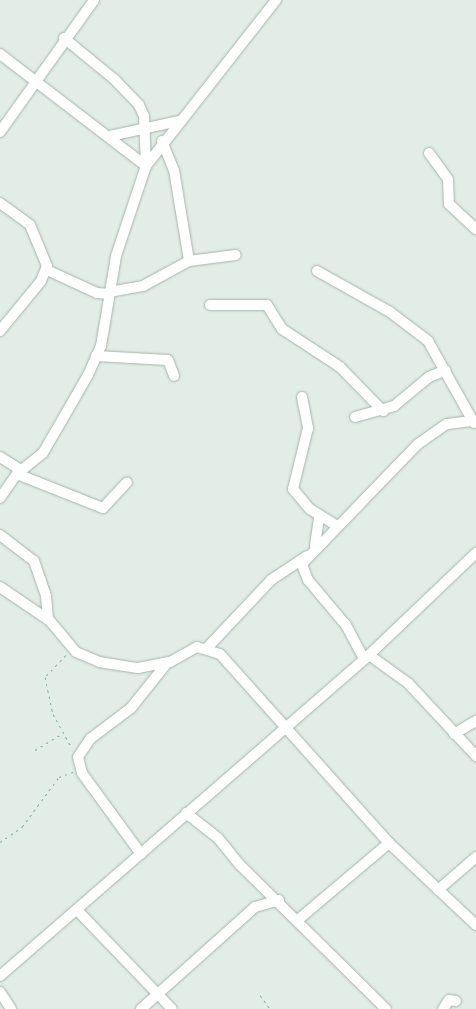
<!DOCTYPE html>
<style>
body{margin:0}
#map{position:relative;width:476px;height:1009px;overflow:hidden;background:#e1ede6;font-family:"Golos Text",sans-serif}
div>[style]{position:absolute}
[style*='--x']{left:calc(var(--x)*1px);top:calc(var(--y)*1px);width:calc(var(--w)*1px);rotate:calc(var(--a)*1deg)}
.path>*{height:1px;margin-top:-0.5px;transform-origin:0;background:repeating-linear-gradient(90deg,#7eb39b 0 2.5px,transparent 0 6.5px)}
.roads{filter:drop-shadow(0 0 1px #a3b5ac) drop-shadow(0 0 1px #a3b5ac)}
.minor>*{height:10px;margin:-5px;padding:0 5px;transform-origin:5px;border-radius:5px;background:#fff}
span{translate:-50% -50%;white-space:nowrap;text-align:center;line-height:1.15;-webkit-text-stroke:4px #f1f9f4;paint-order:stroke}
</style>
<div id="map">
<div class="path">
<div style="--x:66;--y:655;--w:30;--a:134"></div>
<div style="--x:45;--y:677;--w:38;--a:78"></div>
<div style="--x:53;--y:714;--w:39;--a:61"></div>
<div style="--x:35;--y:750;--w:31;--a:-31"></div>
<div style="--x:0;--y:842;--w:27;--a:-34"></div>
<div style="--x:22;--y:827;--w:62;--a:-53.5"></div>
<div style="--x:59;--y:777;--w:15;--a:-20"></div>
<div style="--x:260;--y:995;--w:17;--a:54"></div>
</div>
<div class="roads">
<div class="minor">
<div style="--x:64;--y:38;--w:65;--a:39.4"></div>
<div style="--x:114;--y:79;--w:36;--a:46"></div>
<div style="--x:139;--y:105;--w:12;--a:66"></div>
<div style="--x:144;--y:116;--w:50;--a:87.7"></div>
<div style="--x:0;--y:54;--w:184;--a:37.5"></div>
<div style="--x:0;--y:132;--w:162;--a:-54.5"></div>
<div style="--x:110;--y:136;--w:71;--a:-12.3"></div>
<div style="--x:162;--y:141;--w:31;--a:68"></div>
<div style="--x:174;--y:170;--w:92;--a:80.6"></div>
<div style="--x:429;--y:153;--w:32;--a:54"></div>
<div style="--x:448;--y:179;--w:25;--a:88"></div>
<div style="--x:449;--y:204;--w:37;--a:43"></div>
<div style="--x:0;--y:203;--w:37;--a:36"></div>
<div style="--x:30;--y:225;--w:44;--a:67.5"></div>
<div style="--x:47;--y:266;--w:16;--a:112"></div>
<div style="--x:41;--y:281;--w:65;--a:129.4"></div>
<div style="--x:47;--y:270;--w:55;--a:24.7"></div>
<div style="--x:97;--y:293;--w:12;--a:5"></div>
<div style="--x:317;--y:271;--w:84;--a:29.3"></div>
<div style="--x:390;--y:312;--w:48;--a:37.3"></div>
<div style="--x:428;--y:341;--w:94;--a:60.7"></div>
<div style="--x:109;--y:292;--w:35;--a:-10"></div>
<div style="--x:143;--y:286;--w:52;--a:-28.5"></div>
<div style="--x:189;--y:261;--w:47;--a:-7.3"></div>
<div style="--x:210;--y:305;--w:57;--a:0"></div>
<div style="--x:267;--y:305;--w:28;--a:58"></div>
<div style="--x:282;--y:329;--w:69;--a:33.2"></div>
<div style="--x:340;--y:367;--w:62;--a:45.7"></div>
<div style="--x:96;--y:356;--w:72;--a:3.2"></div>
<div style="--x:168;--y:360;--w:17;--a:69"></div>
<div style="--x:302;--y:397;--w:32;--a:79"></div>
<div style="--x:308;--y:428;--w:63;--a:103.8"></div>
<div style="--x:293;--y:489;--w:26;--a:50"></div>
<div style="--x:310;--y:509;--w:32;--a:32"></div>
<div style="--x:355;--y:417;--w:41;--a:-15.8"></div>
<div style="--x:394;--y:406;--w:45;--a:-39.6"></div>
<div style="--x:429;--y:377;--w:18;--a:-22"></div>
<div style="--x:0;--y:457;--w:26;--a:32"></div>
<div style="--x:17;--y:474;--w:92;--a:21.6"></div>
<div style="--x:103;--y:508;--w:35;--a:-47"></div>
<div style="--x:0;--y:498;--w:29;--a:-55"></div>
<div style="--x:17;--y:474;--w:33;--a:-39"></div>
<div style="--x:43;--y:453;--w:90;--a:-60"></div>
<div style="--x:88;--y:375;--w:32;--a:-66"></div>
<div style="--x:101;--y:346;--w:91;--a:-80.5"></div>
<div style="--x:116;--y:256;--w:95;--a:-71.6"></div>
<div style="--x:146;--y:166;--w:211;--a:-51.9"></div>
<div style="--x:0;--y:535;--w:43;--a:37.4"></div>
<div style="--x:34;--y:561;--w:37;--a:71"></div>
<div style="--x:46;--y:596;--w:23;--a:85"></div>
<div style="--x:315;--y:546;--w:30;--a:-82"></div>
<div style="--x:0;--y:587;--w:60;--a:34.2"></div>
<div style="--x:50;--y:621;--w:40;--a:50"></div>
<div style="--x:76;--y:652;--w:25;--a:23"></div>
<div style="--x:99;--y:662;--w:39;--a:9"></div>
<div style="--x:138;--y:668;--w:33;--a:-11"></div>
<div style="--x:170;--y:662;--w:31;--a:-29"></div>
<div style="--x:197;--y:647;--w:24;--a:17"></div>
<div style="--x:220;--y:654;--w:254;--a:48.2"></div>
<div style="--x:389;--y:843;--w:120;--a:43.3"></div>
<div style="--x:207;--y:648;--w:93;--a:-46.7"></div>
<div style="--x:271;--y:580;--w:43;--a:-33.7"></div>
<div style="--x:369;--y:655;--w:48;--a:35.7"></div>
<div style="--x:408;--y:683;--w:100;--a:47"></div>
<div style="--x:364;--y:659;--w:40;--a:-118"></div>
<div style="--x:345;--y:624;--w:57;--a:-130.1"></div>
<div style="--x:308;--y:580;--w:17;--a:-111"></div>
<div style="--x:302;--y:564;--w:167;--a:-46"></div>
<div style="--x:418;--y:444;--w:35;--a:-35"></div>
<div style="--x:447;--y:424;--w:25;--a:-7"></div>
<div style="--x:454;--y:734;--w:26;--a:-31"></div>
<div style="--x:186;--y:813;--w:41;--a:38"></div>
<div style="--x:218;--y:838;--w:35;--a:51"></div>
<div style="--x:240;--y:865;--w:205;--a:44.6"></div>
<div style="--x:141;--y:854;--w:100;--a:-126.1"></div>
<div style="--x:82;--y:773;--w:16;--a:-104"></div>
<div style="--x:78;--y:757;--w:22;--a:-56"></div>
<div style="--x:90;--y:739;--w:51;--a:-37.1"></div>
<div style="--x:131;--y:708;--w:58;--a:-51.3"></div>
<div style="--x:438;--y:890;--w:50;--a:-41"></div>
<div style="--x:77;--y:910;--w:137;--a:46.2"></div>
<div style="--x:299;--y:919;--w:118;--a:-40.2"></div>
<div style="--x:0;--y:976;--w:489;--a:-41"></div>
<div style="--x:369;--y:655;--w:148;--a:-43.6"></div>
<div style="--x:0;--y:992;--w:20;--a:57"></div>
<div style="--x:141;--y:1009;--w:153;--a:-41.8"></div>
<div style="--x:255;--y:907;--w:25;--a:-16"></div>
<div style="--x:443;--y:1009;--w:11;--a:-56"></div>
<div style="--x:449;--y:1000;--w:7;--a:8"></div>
</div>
</div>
</div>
